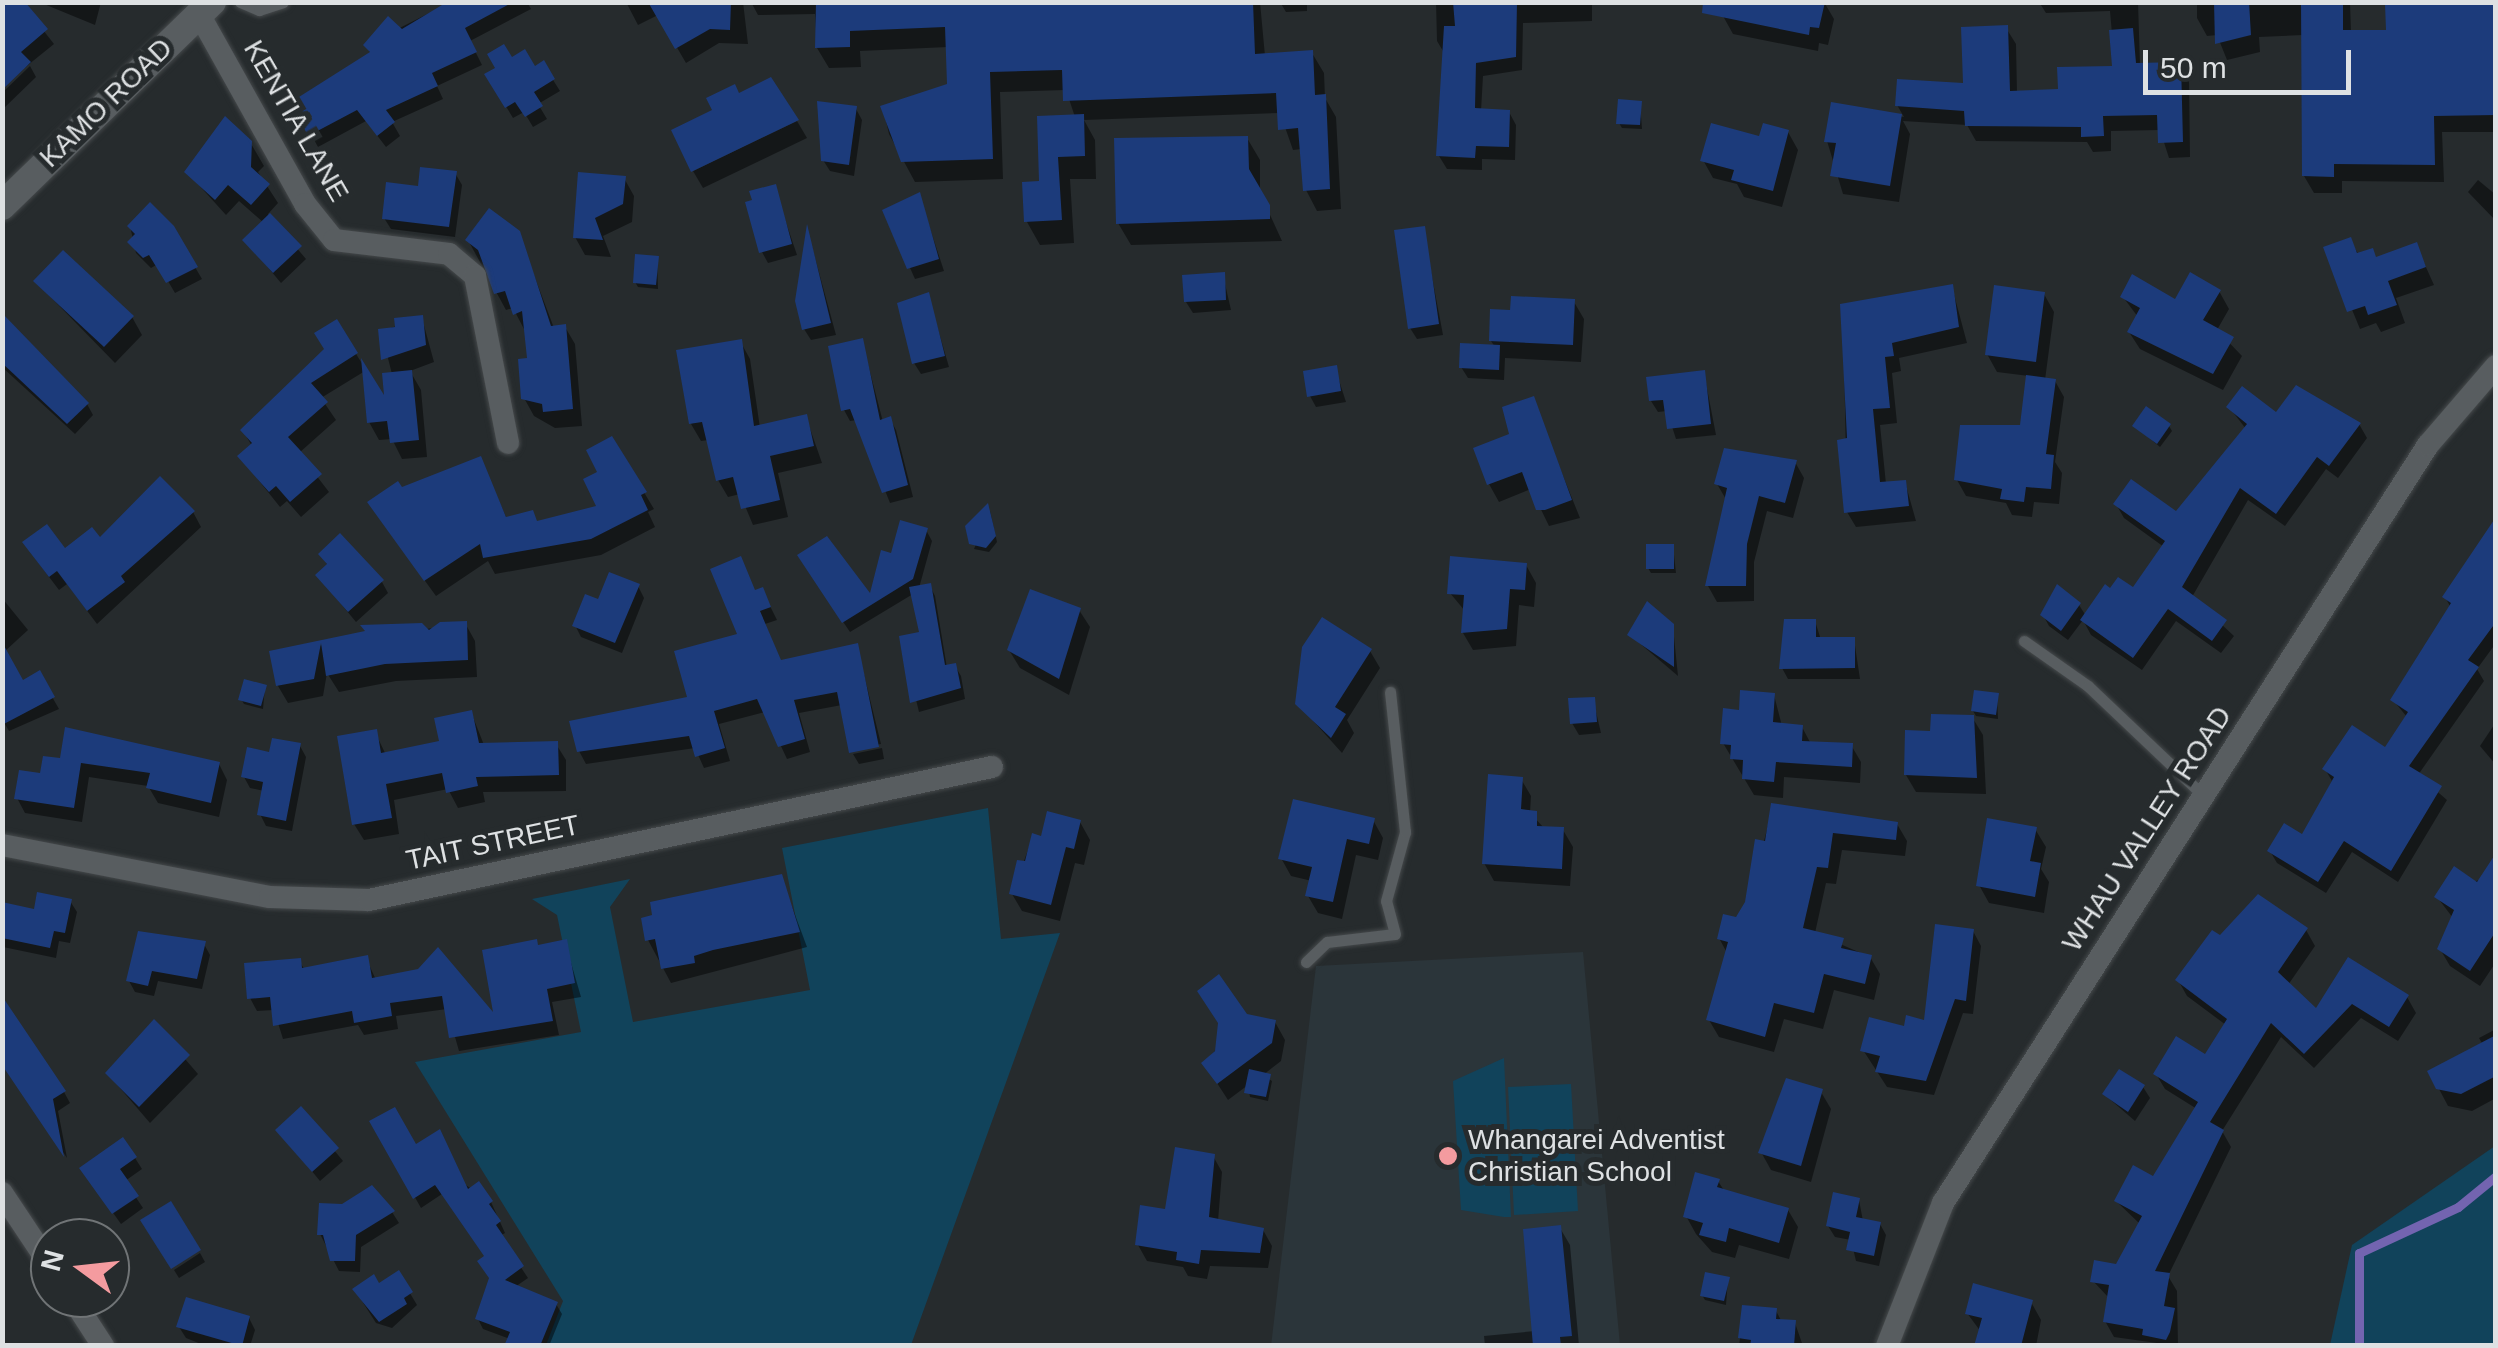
<!DOCTYPE html>
<style>
body{margin:0}
#map{position:relative;width:2498px;height:1348px;overflow:hidden;background:#262b2d;font-family:Helvetica,sans-serif}
div>[style]{position:absolute}
[style*='--x']{left:calc(var(--x)*1px);top:calc(var(--y)*1px);width:calc(var(--w)*1px);rotate:calc(var(--a)*1deg)}
.built>*{inset:0;background:#2b353a}
.green>*{inset:0;background:#11435b}
.shadow>*{inset:0;background:#0007}
.stream>*{height:9px;margin:-4.5px;padding:0 4.5px;transform-origin:4.5px;border-radius:4.5px;background:#7364b0}
.building>*{inset:0;background:#1c3b7b}
.roads{filter:drop-shadow(0 0 2px #45494b) drop-shadow(0 0 2px #45494b)}
.service>*{height:11px;margin:-5.5px;padding:0 5.5px;transform-origin:5.5px;border-radius:5.5px;background:#585d60}
.minor>*{height:22px;margin:-11px;padding:0 11px;transform-origin:11px;border-radius:11px;background:#585d60}
.secondary>*{height:28px;margin:-14px;padding:0 14px;transform-origin:14px;border-radius:14px;background:#585d60}
.dots>*{width:28px;height:28px;translate:-50% -50%;box-sizing:border-box;border:5px solid #262b2d;border-radius:50%}
span{translate:-50% -50%;white-space:nowrap;text-align:center;line-height:1.15;-webkit-text-stroke:10px #262b2d;paint-order:stroke}
.street-label{font-size:28px;color:#dee1e3}
.poi-label{font-size:28px;color:#dee1e3}
.left{translate:0 -50%;text-align:left}
.frame{position:absolute;inset:0;border:5px solid #dee1e3;pointer-events:none}
.north{position:absolute;left:30px;top:1218px;width:100px;height:100px;box-sizing:border-box;background:#262b2d;border:2px solid #707476;border-radius:50%;rotate:285deg;font-size:28px;font-weight:700;line-height:40px;text-align:center;color:#dee1e3}
.north::after{content:'';display:block;margin:auto;width:35px;height:45px;background:#f49b9f;clip-path:polygon(50% 0,100% 100%,50% 72%,0 100%)}
.scale{position:absolute;left:2143px;top:50px;width:208px;height:45px;box-sizing:border-box;border:5px solid #dee1e3;border-top:0;padding-left:12px;font-size:30px;line-height:35px;white-space:nowrap;color:#dee1e3;-webkit-text-stroke:8px #262b2d;paint-order:stroke}
</style>
<div id="map">
<div class="built">
<div style="clip-path:polygon(1583px 952px,1620px 1345px,1271px 1346px,1316px 966px)"></div>
</div>
<div class="green">
<div style="clip-path:polygon(988px 808px,1001px 939px,1060px 933px,911px 1345px,546px 1345px,563px 1301px,415px 1062px,581px 1032px,557px 915px,532px 899px,630px 879px,610px 907px,633px 1022px,810px 990px,782px 848px)"></div>
<div style="clip-path:polygon(1504px 1058px,1511px 1217px,1504px 1217px,1461px 1210px,1453px 1081px)"></div>
<div style="clip-path:polygon(1571px 1084px,1578px 1211px,1514px 1215px,1508px 1087px)"></div>
<div style="clip-path:polygon(2495px 1146px,2495px 1345px,2330px 1345px,2352px 1245px)"></div>
</div>
<div class="shadow">
<div style="clip-path:polygon(21px 2px,54px 44px,2px 86px)"></div>
<div style="clip-path:polygon(39px 2px,101px 2px,95px 25px)"></div>
<div style="clip-path:polygon(451px 2px,527px 2px,531px 9px,470px 41px,482px 65px,437px 86px,443px 99px,392px 122px,400px 136px,386px 147px,366px 121px,318px 147px,294px 103px,371px 54px,366px 45px)"></div>
<div style="clip-path:polygon(626px 2px,743px 2px,748px 44px,719px 43px,686px 63px,658px 15px,638px 25px)"></div>
<div style="clip-path:polygon(751px 2px,1260px 2px,1265px 56px,1312px 53px,1324px 73px,1325px 98px,1336px 117px,1341px 209px,1317px 211px,1306px 190px,1302px 149px,1293px 150px,1280px 113px,1084px 120px,1095px 140px,1096px 179px,1070px 179px,1074px 243px,1040px 245px,1027px 222px,1075px 117px,1066px 90px,1000px 92px,1003px 179px,915px 182px,889px 134px,883px 108px,949px 86px,948px 47px,860px 51px,861px 67px,829px 68px,817px 48px,815px 14px,758px 15px)"></div>
<div style="clip-path:polygon(1280px 2px,1307px 2px,1307px 11px,1286px 12px)"></div>
<div style="clip-path:polygon(1436px 2px,1592px 2px,1592px 21px,1523px 23px,1522px 70px,1483px 76px,1481px 111px,1509px 112px,1516px 125px,1515px 160px,1482px 159px,1482px 170px,1447px 169px,1439px 156px,1446px 56px,1437px 41px)"></div>
<div style="clip-path:polygon(1824px 2px,1834px 19px,1828px 45px,1819px 43px,1818px 51px,1733px 34px,1723px 16px)"></div>
<div style="clip-path:polygon(2039px 2px,2138px 2px,2140px 65px,2180px 64px,2189px 80px,2190px 157px,2169px 158px,2160px 130px,2111px 131px,2111px 151px,2093px 152px,2087px 142px,1976px 141px,1967px 125px,1903px 121px,1910px 134px,1899px 202px,1843px 194px,1827px 141px,1833px 105px,1904px 117px,1897px 105px,1966px 86px,2006px 28px,2016px 44px,2017px 93px,2061px 92px,2115px 68px,2110px 11px,2046px 13px)"></div>
<div style="clip-path:polygon(2197px 2px,2350px 2px,2351px 32px,2389px 33px,2465px 2px,2496px 2px,2496px 132px,2442px 132px,2444px 182px,2342px 181px,2342px 193px,2314px 193px,2304px 176px,2303px 35px,2259px 37px,2260px 52px,2227px 60px,2217px 35px,2207px 36px,2197px 18px)"></div>
<div style="clip-path:polygon(511px 60px,534px 69px,543px 64px,560px 91px,538px 104px,547px 119px,533px 127px,524px 112px,513px 118px,487px 75px)"></div>
<div style="clip-path:polygon(30px 66px,36px 77px,2px 110px,2px 93px)"></div>
<div style="clip-path:polygon(1640px 103px,1642px 129px,1622px 128px,1619px 123px)"></div>
<div style="clip-path:polygon(856px 109px,862px 120px,854px 176px,830px 171px,823px 160px)"></div>
<div style="clip-path:polygon(797px 121px,807px 138px,703px 188px,693px 171px)"></div>
<div style="clip-path:polygon(1788px 132px,1798px 150px,1782px 207px,1744px 197px,1737px 184px,1713px 178px,1703px 160px)"></div>
<div style="clip-path:polygon(1247px 138px,1260px 160px,1260px 193px,1282px 241px,1131px 245px,1118px 223px)"></div>
<div style="clip-path:polygon(250px 142px,264px 166px,258px 172px,278px 203px,268px 214px,306px 259px,281px 283px,245px 240px,263px 222px,239px 201px,226px 215px,187px 172px)"></div>
<div style="clip-path:polygon(455px 173px,462px 185px,455px 237px,391px 229px,384px 218px,420px 189px)"></div>
<div style="clip-path:polygon(624px 178px,634px 196px,632px 222px,603px 236px,611px 257px,585px 255px,575px 237px)"></div>
<div style="clip-path:polygon(2478px 180px,2496px 195px,2496px 221px,2468px 192px)"></div>
<div style="clip-path:polygon(774px 187px,797px 255px,768px 263px,762px 252px)"></div>
<div style="clip-path:polygon(919px 195px,944px 271px,915px 279px,885px 212px)"></div>
<div style="clip-path:polygon(130px 226px,172px 228px,202px 279px,175px 293px,158px 264px,151px 268px,136px 253px)"></div>
<div style="clip-path:polygon(1423px 229px,1443px 335px,1417px 339px,1410px 328px)"></div>
<div style="clip-path:polygon(808px 232px,836px 335px,811px 340px,804px 329px)"></div>
<div style="clip-path:polygon(518px 233px,554px 328px,565px 327px,575px 344px,582px 426px,555px 428px,534px 416px,524px 398px,530px 360px,525px 331px,513px 308px,506px 310px,468px 240px)"></div>
<div style="clip-path:polygon(2350px 241px,2359px 255px,2377px 260px,2416px 245px,2434px 285px,2396px 298px,2405px 323px,2381px 332px,2376px 323px,2360px 329px,2327px 249px)"></div>
<div style="clip-path:polygon(657px 259px,658px 289px,638px 287px,635px 282px)"></div>
<div style="clip-path:polygon(1223px 275px,1231px 310px,1193px 313px,1186px 302px)"></div>
<div style="clip-path:polygon(36px 282px,132px 317px,142px 335px,115px 363px)"></div>
<div style="clip-path:polygon(1952px 287px,1967px 343px,1899px 358px,1901px 371px,1892px 373px,1897px 423px,1880px 425px,1886px 484px,1905px 482px,1916px 521px,1856px 527px,1847px 512px,1843px 306px)"></div>
<div style="clip-path:polygon(2219px 291px,2229px 309px,2217px 330px,2242px 356px,2223px 390px,2140px 349px,2129px 332px,2138px 317px,2123px 297px,2176px 302px)"></div>
<div style="clip-path:polygon(2044px 294px,2054px 312px,2045px 380px,2055px 381px,2064px 397px,2055px 462px,2062px 473px,2059px 504px,2034px 502px,2032px 517px,2012px 515px,2006px 503px,1966px 496px,1957px 480px,2022px 428px,2029px 376px,1997px 372px,1987px 354px)"></div>
<div style="clip-path:polygon(928px 295px,949px 367px,921px 374px,914px 363px)"></div>
<div style="clip-path:polygon(1574px 302px,1584px 319px,1581px 362px,1505px 358px,1504px 380px,1468px 378px,1461px 367px,1495px 347px,1491px 341px,1512px 313px)"></div>
<div style="clip-path:polygon(422px 318px,434px 362px,410px 371px,421px 390px,427px 457px,402px 459px,392px 439px,379px 440px,369px 422px,365px 371px,321px 398px,336px 420px,299px 453px,329px 492px,301px 517px,287px 501px,280px 507px,240px 457px,252px 446px,243px 431px,326px 350px,336px 322px,388px 405px,392px 374px,381px 331px)"></div>
<div style="clip-path:polygon(2px 326px,87px 404px,93px 415px,75px 434px,2px 367px)"></div>
<div style="clip-path:polygon(740px 341px,750px 359px,760px 428px,806px 417px,822px 463px,778px 473px,788px 517px,753px 525px,740px 494px,728px 497px,718px 480px,709px 440px,701px 441px,691px 424px)"></div>
<div style="clip-path:polygon(862px 341px,883px 422px,890px 419px,896px 430px,913px 497px,890px 503px,857px 420px,850px 421px,844px 410px)"></div>
<div style="clip-path:polygon(1335px 368px,1346px 402px,1316px 407px,1310px 396px)"></div>
<div style="clip-path:polygon(1704px 373px,1716px 435px,1676px 439px,1667px 411px,1658px 412px,1651px 401px)"></div>
<div style="clip-path:polygon(1532px 399px,1580px 518px,1549px 526px,1531px 489px,1499px 502px,1489px 484px)"></div>
<div style="clip-path:polygon(2229px 407px,2359px 424px,2367px 438px,2338px 478px,2326px 469px,2285px 526px,2248px 500px,2192px 597px,2234px 636px,2221px 653px,2176px 621px,2142px 670px,2091px 635px,2083px 620px,2068px 640px,2049px 626px,2043px 615px,2079px 605px,2086px 616px,2111px 591px,2133px 591px,2164px 547px,2124px 518px,2116px 504px,2176px 515px,2246px 429px)"></div>
<div style="clip-path:polygon(2135px 426px,2169px 426px,2172px 431px,2160px 447px)"></div>
<div style="clip-path:polygon(612px 439px,654px 509px,648px 512px,655px 527px,601px 555px,495px 574px,488px 561px,436px 596px,380px 519px,401px 490px,480px 459px,507px 519px,538px 523px,600px 507px,600px 473px)"></div>
<div style="clip-path:polygon(1795px 462px,1804px 478px,1793px 518px,1767px 511px,1754px 562px,1754px 601px,1717px 602px,1708px 586px,1727px 501px,1717px 484px)"></div>
<div style="clip-path:polygon(990px 511px,997px 542px,989px 552px,974px 549px)"></div>
<div style="clip-path:polygon(193px 512px,201px 527px,97px 624px,67px 584px,59px 590px,34px 557px)"></div>
<div style="clip-path:polygon(2496px 521px,2496px 643px,2477px 669px,2484px 681px,2418px 775px,2447px 800px,2398px 882px,2352px 852px,2326px 893px,2277px 863px,2270px 851px,2303px 838px,2332px 781px,2325px 769px,2386px 751px,2407px 717px,2393px 700px,2451px 608px,2445px 597px)"></div>
<div style="clip-path:polygon(926px 530px,932px 541px,919px 588px,930px 586px,935px 596px,947px 668px,955px 666px,961px 676px,965px 699px,919px 712px,901px 638px,922px 634px,913px 594px,850px 632px,806px 567px,871px 598px,892px 556px)"></div>
<div style="clip-path:polygon(1673px 546px,1676px 573px,1651px 573px,1648px 568px)"></div>
<div style="clip-path:polygon(321px 554px,382px 582px,388px 593px,356px 622px,318px 576px,328px 566px)"></div>
<div style="clip-path:polygon(1526px 565px,1536px 583px,1534px 607px,1519px 605px,1516px 646px,1473px 650px,1463px 633px,1465px 611px,1450px 593px)"></div>
<div style="clip-path:polygon(638px 586px,644px 598px,622px 653px,581px 637px,575px 625px,599px 602px)"></div>
<div style="clip-path:polygon(762px 590px,777px 620px,765px 624px,781px 662px,857px 646px,881px 744px,852px 749px,842px 705px,799px 713px,810px 752px,787px 759px,765px 712px,719px 724px,730px 761px,704px 768px,695px 748px,586px 764px,579px 751px,690px 699px,740px 636px)"></div>
<div style="clip-path:polygon(2px 598px,28px 630px,4px 652px,2px 651px)"></div>
<div style="clip-path:polygon(1648px 604px,1673px 627px,1678px 676px,1630px 635px)"></div>
<div style="clip-path:polygon(1079px 610px,1090px 627px,1069px 695px,1020px 668px,1009px 650px)"></div>
<div style="clip-path:polygon(1815px 621px,1821px 640px,1854px 639px,1860px 679px,1788px 679px,1782px 668px)"></div>
<div style="clip-path:polygon(465px 623px,475px 641px,477px 677px,396px 681px,339px 692px,327px 673px,323px 696px,288px 703px,278px 686px,272px 653px)"></div>
<div style="clip-path:polygon(1370px 651px,1380px 668px,1347px 720px,1354px 733px,1342px 753px,1298px 704px)"></div>
<div style="clip-path:polygon(39px 674px,59px 709px,9px 731px,2px 719px,22px 683px)"></div>
<div style="clip-path:polygon(265px 687px,263px 709px,244px 704px,241px 699px)"></div>
<div style="clip-path:polygon(1774px 695px,1782px 726px,1802px 727px,1811px 744px,1851px 745px,1861px 762px,1860px 783px,1784px 777px,1783px 798px,1754px 795px,1723px 743px,1741px 712px)"></div>
<div style="clip-path:polygon(1997px 696px,1998px 719px,1976px 716px,1973px 711px)"></div>
<div style="clip-path:polygon(1593px 699px,1601px 733px,1579px 735px,1572px 723px)"></div>
<div style="clip-path:polygon(471px 712px,484px 745px,556px 744px,566px 760px,566px 791px,483px 792px,485px 802px,458px 808px,448px 789px,394px 800px,399px 834px,364px 840px,354px 824px,375px 732px,386px 755px,442px 743px)"></div>
<div style="clip-path:polygon(1972px 717px,1983px 735px,1986px 794px,1916px 792px,1906px 775px,1932px 733px)"></div>
<div style="clip-path:polygon(2496px 722px,2496px 765px,2480px 746px)"></div>
<div style="clip-path:polygon(300px 746px,306px 757px,292px 831px,266px 826px,260px 814px,264px 791px,250px 788px,244px 777px,271px 755px)"></div>
<div style="clip-path:polygon(882px 748px,884px 759px,859px 764px,853px 754px)"></div>
<div style="clip-path:polygon(45px 759px,219px 764px,227px 780px,219px 817px,158px 803px,148px 786px,89px 777px,82px 822px,25px 813px,17px 798px,42px 776px)"></div>
<div style="clip-path:polygon(1521px 779px,1531px 796px,1530px 813px,1545px 829px,1563px 830px,1573px 847px,1570px 886px,1494px 881px,1484px 863px)"></div>
<div style="clip-path:polygon(1773px 806px,1897px 824px,1907px 841px,1905px 856px,1842px 850px,1836px 884px,1826px 883px,1815px 933px,1870px 957px,1880px 974px,1874px 1000px,1834px 990px,1823px 1029px,1784px 1019px,1774px 1052px,1719px 1037px,1709px 1020px,1727px 953px,1719px 938px,1748px 903px)"></div>
<div style="clip-path:polygon(1373px 820px,1383px 838px,1378px 860px,1356px 855px,1342px 919px,1318px 913px,1308px 896px,1312px 881px,1291px 876px,1281px 858px)"></div>
<div style="clip-path:polygon(1080px 822px,1090px 840px,1084px 865px,1075px 863px,1060px 921px,1022px 911px,1012px 894px,1033px 836px,1042px 839px)"></div>
<div style="clip-path:polygon(2035px 829px,2046px 847px,2041px 869px,2049px 882px,2044px 913px,1989px 903px,1979px 885px)"></div>
<div style="clip-path:polygon(2496px 873px,2496px 962px,2480px 986px,2450px 966px,2440px 949px,2453px 918px,2437px 897px)"></div>
<div style="clip-path:polygon(781px 877px,807px 947px,671px 983px,648px 940px)"></div>
<div style="clip-path:polygon(70px 901px,77px 912px,70px 943px,59px 941px,56px 958px,3px 947px,2px 905px,36px 912px)"></div>
<div style="clip-path:polygon(2306px 930px,2315px 946px,2288px 985px,2316px 1012px,2349px 960px,2407px 997px,2416px 1013px,2398px 1041px,2361px 1018px,2314px 1068px,2281px 1037px,2222px 1131px,2231px 1147px,2168px 1276px,2177px 1291px,2178px 1346px,2114px 1337px,2105px 1321px,2109px 1298px,2093px 1281px,2117px 1267px,2140px 1224px,2116px 1201px,2154px 1180px,2197px 1109px,2165px 1089px,2156px 1074px,2206px 1058px,2226px 1025px,2187px 996px,2178px 980px,2220px 939px)"></div>
<div style="clip-path:polygon(1973px 931px,1981px 946px,1973px 1014px,1963px 1013px,1934px 1095px,1887px 1087px,1863px 1050px,1926px 1023px)"></div>
<div style="clip-path:polygon(565px 942px,581px 997px,552px 1002px,559px 1035px,459px 1051px,447px 1009px,396px 1016px,398px 1029px,364px 1035px,358px 1025px,283px 1039px,274px 1010px,257px 1011px,250px 998px,299px 961px,305px 970px,366px 958px,376px 980px,419px 972px,497px 1021px)"></div>
<div style="clip-path:polygon(204px 944px,210px 955px,202px 989px,158px 981px,154px 996px,135px 992px,129px 981px)"></div>
<div style="clip-path:polygon(1245px 1017px,1275px 1022px,1285px 1040px,1281px 1061px,1263px 1075px,1272px 1081px,1268px 1101px,1250px 1097px,1248px 1085px,1228px 1100px,1204px 1063px)"></div>
<div style="clip-path:polygon(154px 1023px,198px 1074px,150px 1123px,108px 1074px)"></div>
<div style="clip-path:polygon(2496px 1029px,2496px 1098px,2472px 1111px,2448px 1106px,2430px 1072px,2483px 1045px,2479px 1038px)"></div>
<div style="clip-path:polygon(2px 1062px,64px 1092px,70px 1103px,58px 1111px,67px 1158px)"></div>
<div style="clip-path:polygon(2143px 1087px,2150px 1098px,2135px 1121px,2105px 1095px)"></div>
<div style="clip-path:polygon(1821px 1092px,1831px 1109px,1811px 1182px,1771px 1170px,1761px 1152px)"></div>
<div style="clip-path:polygon(301px 1110px,343px 1161px,320px 1181px,278px 1130px)"></div>
<div style="clip-path:polygon(372px 1122px,491px 1202px,505px 1233px,500px 1236px,528px 1278px,515px 1287px,556px 1304px,562px 1314px,549px 1346px,507px 1346px,510px 1339px,483px 1329px,478px 1319px,492px 1279px,487px 1257px,442px 1194px,421px 1208px)"></div>
<div style="clip-path:polygon(1213px 1156px,1222px 1172px,1218px 1221px,1263px 1230px,1272px 1246px,1268px 1268px,1210px 1266px,1207px 1279px,1188px 1276px,1183px 1267px,1147px 1261px,1138px 1245px)"></div>
<div style="clip-path:polygon(135px 1158px,142px 1169px,125px 1181px,143px 1208px,121px 1224px,89px 1179px)"></div>
<div style="clip-path:polygon(1718px 1181px,1725px 1192px,1788px 1210px,1798px 1227px,1789px 1259px,1739px 1245px,1735px 1258px,1712px 1252px,1696px 1234px,1686px 1216px)"></div>
<div style="clip-path:polygon(1859px 1200px,1863px 1221px,1880px 1224px,1886px 1235px,1879px 1266px,1856px 1261px,1851px 1240px,1835px 1237px,1828px 1226px)"></div>
<div style="clip-path:polygon(392px 1212px,399px 1223px,361px 1247px,360px 1272px,339px 1271px,320px 1234px)"></div>
<div style="clip-path:polygon(1560px 1228px,1570px 1245px,1579px 1346px,1485px 1346px,1484px 1336px,1535px 1331px)"></div>
<div style="clip-path:polygon(200px 1253px,205px 1262px,179px 1278px,174px 1270px)"></div>
<div style="clip-path:polygon(398px 1273px,417px 1305px,392px 1328px,376px 1323px,355px 1290px,379px 1286px)"></div>
<div style="clip-path:polygon(1728px 1279px,1726px 1305px,1705px 1300px,1702px 1295px)"></div>
<div style="clip-path:polygon(2031px 1302px,2041px 1320px,2036px 1346px,1977px 1346px,1981px 1332px,1967px 1313px)"></div>
<div style="clip-path:polygon(1744px 1307px,1776px 1311px,1782px 1322px,1795px 1323px,1803px 1346px,1739px 1346px)"></div>
<div style="clip-path:polygon(249px 1318px,255px 1330px,250px 1346px,206px 1346px,186px 1338px,179px 1327px)"></div>
</div>
<div class="stream">
<div style="--x:2359;--y:1346;--w:93;--a:-90"></div>
<div style="--x:2359;--y:1253;--w:109;--a:-24.9"></div>
<div style="--x:2458;--y:1207;--w:49;--a:-39.2"></div>
</div>
<div class="building">
<div style="clip-path:polygon(2px 2px,25px 2px,48px 29px,21px 52px,31px 62px,2px 90px)"></div>
<div style="clip-path:polygon(447px 2px,513px 2px,465px 28px,477px 52px,432px 73px,438px 86px,386px 110px,395px 122px,377px 136px,357px 110px,308px 136px,291px 102px,370px 52px,363px 45px,388px 16px,402px 29px)"></div>
<div style="clip-path:polygon(648px 2px,731px 2px,730px 30px,710px 29px,675px 49px)"></div>
<div style="clip-path:polygon(816px 2px,1253px 2px,1255px 54px,1313px 50px,1315px 95px,1326px 94px,1330px 189px,1303px 191px,1298px 128px,1278px 130px,1276px 93px,1063px 101px,1062px 70px,990px 72px,993px 159px,901px 162px,880px 106px,947px 84px,945px 27px,850px 31px,850px 47px,815px 48px)"></div>
<div style="clip-path:polygon(1453px 2px,1517px 2px,1516px 57px,1476px 63px,1475px 108px,1510px 110px,1509px 147px,1476px 146px,1475px 158px,1436px 156px,1444px 26px,1455px 26px)"></div>
<div style="clip-path:polygon(1703px 2px,1825px 2px,1819px 28px,1810px 27px,1809px 35px,1702px 13px)"></div>
<div style="clip-path:polygon(2214px 2px,2249px 2px,2251px 35px,2215px 44px)"></div>
<div style="clip-path:polygon(2301px 2px,2343px 2px,2343px 30px,2386px 30px,2385px 4px,2496px 2px,2496px 115px,2434px 116px,2435px 165px,2334px 164px,2334px 177px,2302px 176px)"></div>
<div style="clip-path:polygon(2008px 25px,2010px 91px,2058px 89px,2057px 67px,2112px 66px,2109px 30px,2133px 28px,2136px 63px,2181px 62px,2183px 142px,2158px 143px,2157px 115px,2103px 116px,2104px 136px,2081px 137px,2081px 127px,1965px 126px,1964px 111px,1895px 106px,1897px 79px,1963px 83px,1961px 27px)"></div>
<div style="clip-path:polygon(504px 44px,512px 57px,525px 49px,535px 66px,544px 60px,555px 79px,534px 92px,543px 106px,525px 117px,515px 102px,505px 108px,484px 74px,495px 68px,487px 54px)"></div>
<div style="clip-path:polygon(771px 77px,799px 120px,691px 172px,671px 130px,712px 110px,706px 98px,735px 84px,739px 93px)"></div>
<div style="clip-path:polygon(1618px 99px,1642px 101px,1640px 125px,1616px 124px)"></div>
<div style="clip-path:polygon(817px 101px,857px 106px,849px 165px,821px 161px)"></div>
<div style="clip-path:polygon(1831px 102px,1902px 114px,1890px 186px,1830px 176px,1836px 143px,1824px 142px)"></div>
<div style="clip-path:polygon(1084px 114px,1085px 156px,1058px 157px,1062px 220px,1024px 222px,1022px 182px,1039px 181px,1037px 116px)"></div>
<div style="clip-path:polygon(225px 116px,252px 141px,251px 167px,270px 184px,251px 205px,228px 185px,215px 200px,184px 172px)"></div>
<div style="clip-path:polygon(1711px 123px,1759px 136px,1763px 123px,1789px 130px,1773px 191px,1731px 180px,1734px 170px,1700px 161px)"></div>
<div style="clip-path:polygon(1248px 136px,1249px 169px,1270px 205px,1270px 219px,1116px 224px,1114px 138px)"></div>
<div style="clip-path:polygon(420px 167px,457px 171px,449px 227px,382px 219px,386px 182px,418px 186px)"></div>
<div style="clip-path:polygon(578px 172px,626px 176px,623px 204px,595px 218px,603px 240px,573px 238px)"></div>
<div style="clip-path:polygon(776px 184px,792px 244px,759px 253px,745px 202px,752px 200px,749px 191px)"></div>
<div style="clip-path:polygon(920px 192px,939px 259px,907px 269px,882px 210px)"></div>
<div style="clip-path:polygon(150px 202px,174px 226px,198px 267px,166px 283px,149px 255px,143px 258px,127px 242px,135px 234px,127px 226px)"></div>
<div style="clip-path:polygon(489px 208px,520px 231px,551px 326px,566px 324px,573px 409px,543px 412px,542px 404px,521px 399px,518px 359px,527px 358px,522px 311px,513px 315px,505px 291px,494px 294px,478px 250px,465px 240px)"></div>
<div style="clip-path:polygon(270px 213px,302px 246px,273px 273px,242px 240px)"></div>
<div style="clip-path:polygon(807px 224px,831px 323px,802px 330px,795px 301px)"></div>
<div style="clip-path:polygon(1425px 226px,1439px 324px,1408px 329px,1394px 230px)"></div>
<div style="clip-path:polygon(2351px 237px,2357px 253px,2373px 248px,2376px 257px,2417px 242px,2426px 267px,2388px 281px,2397px 305px,2368px 315px,2365px 306px,2347px 312px,2323px 247px)"></div>
<div style="clip-path:polygon(63px 250px,134px 316px,104px 347px,33px 281px)"></div>
<div style="clip-path:polygon(635px 254px,659px 256px,656px 285px,633px 283px)"></div>
<div style="clip-path:polygon(1225px 272px,1226px 300px,1184px 302px,1182px 275px)"></div>
<div style="clip-path:polygon(2190px 272px,2221px 290px,2203px 320px,2234px 337px,2213px 374px,2127px 332px,2140px 308px,2120px 297px,2132px 274px,2175px 299px)"></div>
<div style="clip-path:polygon(1953px 284px,1959px 327px,1892px 343px,1894px 356px,1885px 357px,1890px 408px,1873px 409px,1880px 482px,1906px 480px,1909px 506px,1844px 513px,1837px 440px,1847px 438px,1840px 304px)"></div>
<div style="clip-path:polygon(1994px 285px,2045px 292px,2036px 362px,1985px 355px)"></div>
<div style="clip-path:polygon(929px 292px,945px 356px,912px 364px,897px 303px)"></div>
<div style="clip-path:polygon(1511px 296px,1575px 299px,1573px 345px,1489px 341px,1490px 309px,1510px 310px)"></div>
<div style="clip-path:polygon(2px 313px,89px 403px,67px 424px,2px 363px)"></div>
<div style="clip-path:polygon(423px 315px,426px 345px,381px 360px,378px 329px,395px 327px,394px 318px)"></div>
<div style="clip-path:polygon(337px 319px,358px 353px,311px 383px,328px 402px,288px 437px,322px 474px,290px 502px,276px 486px,269px 492px,237px 456px,252px 443px,240px 430px,324px 349px,314px 333px)"></div>
<div style="clip-path:polygon(863px 338px,880px 420px,891px 416px,908px 485px,882px 493px,850px 409px,841px 411px,828px 346px)"></div>
<div style="clip-path:polygon(742px 339px,754px 426px,807px 414px,814px 446px,770px 456px,780px 500px,741px 509px,733px 477px,716px 481px,702px 422px,689px 424px,676px 350px)"></div>
<div style="clip-path:polygon(1460px 343px,1500px 345px,1499px 370px,1459px 368px)"></div>
<div style="clip-path:polygon(361px 358px,384px 395px,382px 373px,412px 370px,419px 440px,390px 443px,387px 421px,367px 423px)"></div>
<div style="clip-path:polygon(1337px 365px,1341px 391px,1307px 397px,1303px 371px)"></div>
<div style="clip-path:polygon(1705px 370px,1711px 424px,1667px 429px,1663px 400px,1649px 401px,1646px 377px)"></div>
<div style="clip-path:polygon(2026px 375px,2056px 379px,2046px 454px,2054px 455px,2051px 489px,2026px 487px,2024px 502px,2000px 499px,2002px 489px,1954px 480px,1960px 425px,2020px 425px)"></div>
<div style="clip-path:polygon(2296px 385px,2361px 423px,2329px 466px,2317px 457px,2276px 514px,2240px 488px,2182px 587px,2227px 620px,2212px 641px,2168px 609px,2133px 658px,2080px 620px,2105px 584px,2110px 588px,2118px 577px,2133px 587px,2165px 541px,2113px 504px,2131px 479px,2176px 511px,2247px 424px,2226px 407px,2242px 386px,2276px 412px)"></div>
<div style="clip-path:polygon(1534px 396px,1572px 500px,1545px 510px,1536px 510px,1522px 472px,1487px 485px,1473px 448px,1509px 434px,1502px 407px)"></div>
<div style="clip-path:polygon(2146px 406px,2171px 424px,2157px 444px,2132px 426px)"></div>
<div style="clip-path:polygon(612px 436px,647px 492px,641px 495px,648px 510px,591px 539px,483px 558px,480px 544px,424px 581px,367px 502px,398px 481px,402px 487px,481px 456px,506px 517px,533px 510px,537px 521px,596px 506px,583px 479px,597px 472px,586px 450px)"></div>
<div style="clip-path:polygon(1724px 448px,1797px 460px,1785px 503px,1759px 496px,1747px 544px,1746px 586px,1705px 586px,1727px 488px,1714px 484px)"></div>
<div style="clip-path:polygon(160px 476px,195px 511px,121px 576px,125px 582px,87px 611px,57px 571px,49px 577px,22px 542px,47px 524px,65px 548px,92px 527px,100px 537px)"></div>
<div style="clip-path:polygon(988px 503px,996px 536px,986px 548px,969px 544px,965px 526px)"></div>
<div style="clip-path:polygon(2496px 517px,2496px 622px,2468px 660px,2479px 667px,2409px 766px,2442px 786px,2391px 871px,2344px 841px,2318px 882px,2267px 851px,2284px 823px,2302px 834px,2334px 777px,2322px 769px,2352px 725px,2385px 747px,2408px 712px,2390px 700px,2451px 603px,2442px 597px)"></div>
<div style="clip-path:polygon(900px 520px,928px 528px,913px 579px,842px 623px,797px 555px,827px 536px,870px 593px,881px 550px,891px 553px)"></div>
<div style="clip-path:polygon(340px 533px,384px 580px,348px 612px,315px 575px,327px 564px,318px 554px)"></div>
<div style="clip-path:polygon(1646px 544px,1674px 544px,1674px 569px,1646px 569px)"></div>
<div style="clip-path:polygon(741px 556px,755px 590px,763px 587px,771px 607px,760px 611px,781px 660px,858px 643px,879px 747px,849px 753px,837px 692px,794px 700px,805px 739px,778px 747px,757px 699px,714px 711px,725px 748px,695px 757px,689px 736px,577px 752px,569px 721px,687px 697px,674px 651px,737px 634px,710px 569px)"></div>
<div style="clip-path:polygon(1450px 556px,1527px 563px,1525px 590px,1510px 589px,1507px 629px,1461px 633px,1464px 595px,1447px 594px)"></div>
<div style="clip-path:polygon(609px 572px,640px 584px,615px 643px,572px 626px,585px 594px,598px 599px)"></div>
<div style="clip-path:polygon(931px 583px,945px 665px,956px 663px,961px 688px,910px 703px,899px 636px,919px 632px,909px 587px)"></div>
<div style="clip-path:polygon(2057px 584px,2081px 603px,2061px 631px,2040px 615px)"></div>
<div style="clip-path:polygon(1030px 589px,1081px 608px,1059px 679px,1007px 650px)"></div>
<div style="clip-path:polygon(1647px 601px,1674px 624px,1674px 667px,1627px 635px)"></div>
<div style="clip-path:polygon(1322px 617px,1372px 649px,1335px 707px,1346px 714px,1331px 738px,1295px 704px,1302px 647px)"></div>
<div style="clip-path:polygon(1784px 619px,1816px 619px,1816px 637px,1855px 637px,1855px 668px,1779px 669px)"></div>
<div style="clip-path:polygon(467px 621px,468px 660px,385px 664px,326px 676px,321px 643px,314px 679px,276px 686px,269px 651px,365px 631px,360px 625px,422px 623px,429px 630px,440px 622px)"></div>
<div style="clip-path:polygon(2px 642px,23px 680px,40px 670px,55px 697px,2px 725px)"></div>
<div style="clip-path:polygon(244px 679px,267px 685px,261px 706px,238px 700px)"></div>
<div style="clip-path:polygon(1740px 690px,1775px 693px,1773px 722px,1803px 725px,1802px 741px,1853px 743px,1852px 767px,1776px 762px,1774px 782px,1742px 779px,1743px 760px,1730px 759px,1731px 745px,1720px 744px,1723px 708px,1739px 710px)"></div>
<div style="clip-path:polygon(1974px 690px,1999px 693px,1996px 715px,1971px 711px)"></div>
<div style="clip-path:polygon(1595px 697px,1597px 722px,1570px 724px,1568px 698px)"></div>
<div style="clip-path:polygon(472px 710px,479px 743px,558px 741px,559px 775px,476px 777px,478px 786px,446px 793px,442px 773px,386px 784px,392px 818px,352px 825px,337px 736px,377px 729px,381px 753px,439px 741px,434px 718px)"></div>
<div style="clip-path:polygon(1931px 714px,1974px 715px,1977px 778px,1904px 775px,1905px 730px,1930px 731px)"></div>
<div style="clip-path:polygon(65px 727px,220px 762px,211px 803px,146px 788px,150px 773px,81px 763px,74px 808px,14px 799px,19px 770px,40px 773px,43px 756px,60px 758px)"></div>
<div style="clip-path:polygon(272px 738px,301px 743px,286px 821px,257px 815px,263px 782px,241px 777px,247px 747px,269px 752px)"></div>
<div style="clip-path:polygon(1488px 774px,1523px 777px,1521px 809px,1537px 811px,1537px 826px,1564px 827px,1562px 869px,1482px 864px)"></div>
<div style="clip-path:polygon(1293px 799px,1375px 818px,1369px 844px,1347px 839px,1333px 902px,1305px 896px,1312px 867px,1278px 859px)"></div>
<div style="clip-path:polygon(1771px 803px,1898px 822px,1896px 840px,1833px 833px,1828px 868px,1817px 867px,1803px 928px,1844px 938px,1841px 948px,1872px 955px,1865px 984px,1824px 974px,1814px 1013px,1774px 1003px,1765px 1037px,1706px 1020px,1728px 942px,1717px 939px,1723px 914px,1736px 917px,1745px 902px,1755px 839px,1765px 841px)"></div>
<div style="clip-path:polygon(1047px 811px,1081px 820px,1074px 849px,1066px 847px,1051px 905px,1009px 894px,1017px 860px,1025px 861px,1032px 833px,1041px 836px)"></div>
<div style="clip-path:polygon(1987px 818px,2037px 827px,2030px 861px,2041px 863px,2035px 897px,1976px 886px)"></div>
<div style="clip-path:polygon(2496px 853px,2496px 931px,2470px 971px,2437px 949px,2454px 910px,2434px 897px,2454px 866px,2477px 882px)"></div>
<div style="clip-path:polygon(782px 874px,800px 932px,713px 950px,694px 956px,695px 963px,661px 969px,655px 939px,645px 941px,641px 918px,652px 915px,650px 902px)"></div>
<div style="clip-path:polygon(37px 892px,72px 899px,65px 933px,54px 931px,50px 948px,2px 938px,2px 902px,34px 909px)"></div>
<div style="clip-path:polygon(2258px 894px,2308px 928px,2278px 972px,2316px 1008px,2348px 957px,2409px 995px,2389px 1027px,2352px 1004px,2304px 1054px,2271px 1023px,2210px 1122px,2224px 1130px,2155px 1271px,2170px 1273px,2164px 1306px,2175px 1308px,2170px 1332px,2166px 1340px,2142px 1335px,2143px 1329px,2103px 1322px,2109px 1285px,2090px 1282px,2094px 1260px,2116px 1264px,2142px 1216px,2114px 1201px,2133px 1165px,2153px 1176px,2198px 1102px,2153px 1074px,2176px 1036px,2205px 1054px,2227px 1019px,2175px 980px,2212px 930px,2220px 935px)"></div>
<div style="clip-path:polygon(1935px 924px,1974px 929px,1966px 1001px,1955px 999px,1926px 1081px,1875px 1072px,1880px 1056px,1860px 1051px,1869px 1017px,1904px 1026px,1906px 1015px,1924px 1020px)"></div>
<div style="clip-path:polygon(138px 931px,206px 941px,197px 979px,152px 971px,148px 986px,126px 981px)"></div>
<div style="clip-path:polygon(537px 939px,538px 945px,567px 939px,575px 983px,547px 989px,553px 1021px,449px 1038px,442px 996px,390px 1003px,392px 1016px,354px 1023px,352px 1011px,273px 1026px,270px 997px,247px 999px,244px 963px,301px 958px,302px 968px,368px 955px,372px 978px,418px 969px,438px 947px,493px 1012px,482px 950px)"></div>
<div style="clip-path:polygon(1219px 974px,1247px 1014px,1276px 1020px,1272px 1043px,1217px 1084px,1201px 1063px,1215px 1051px,1218px 1023px,1197px 991px)"></div>
<div style="clip-path:polygon(2px 996px,66px 1091px,53px 1099px,64px 1157px,2px 1065px)"></div>
<div style="clip-path:polygon(154px 1019px,190px 1055px,139px 1107px,105px 1073px)"></div>
<div style="clip-path:polygon(2496px 1035px,2496px 1076px,2461px 1094px,2436px 1089px,2427px 1071px)"></div>
<div style="clip-path:polygon(1249px 1069px,1271px 1074px,1266px 1097px,1244px 1093px)"></div>
<div style="clip-path:polygon(2119px 1069px,2145px 1085px,2128px 1112px,2102px 1094px)"></div>
<div style="clip-path:polygon(1786px 1078px,1823px 1089px,1801px 1166px,1758px 1153px)"></div>
<div style="clip-path:polygon(301px 1106px,339px 1148px,312px 1172px,275px 1130px)"></div>
<div style="clip-path:polygon(395px 1107px,416px 1144px,440px 1129px,468px 1189px,479px 1181px,493px 1201px,489px 1204px,501px 1221px,496px 1225px,524px 1266px,505px 1280px,558px 1302px,540px 1346px,504px 1346px,510px 1332px,475px 1319px,489px 1278px,477px 1261px,484px 1256px,435px 1185px,413px 1199px,369px 1121px)"></div>
<div style="clip-path:polygon(123px 1137px,137px 1157px,120px 1169px,139px 1196px,112px 1214px,79px 1168px)"></div>
<div style="clip-path:polygon(1175px 1147px,1215px 1154px,1209px 1217px,1264px 1228px,1260px 1253px,1201px 1250px,1199px 1264px,1176px 1260px,1177px 1252px,1135px 1245px,1140px 1205px,1165px 1209px)"></div>
<div style="clip-path:polygon(1695px 1172px,1720px 1179px,1717px 1187px,1789px 1208px,1779px 1243px,1729px 1228px,1726px 1242px,1699px 1235px,1703px 1223px,1683px 1217px)"></div>
<div style="clip-path:polygon(372px 1185px,395px 1211px,356px 1235px,355px 1261px,330px 1261px,323px 1235px,317px 1235px,319px 1203px,342px 1204px)"></div>
<div style="clip-path:polygon(1833px 1192px,1860px 1198px,1856px 1217px,1881px 1222px,1874px 1256px,1846px 1250px,1850px 1232px,1826px 1226px)"></div>
<div style="clip-path:polygon(171px 1201px,201px 1250px,171px 1269px,140px 1220px)"></div>
<div style="clip-path:polygon(1561px 1225px,1572px 1336px,1560px 1337px,1561px 1346px,1533px 1346px,1523px 1229px)"></div>
<div style="clip-path:polygon(399px 1270px,413px 1292px,404px 1298px,407px 1304px,379px 1322px,352px 1289px,374px 1274px,379px 1283px)"></div>
<div style="clip-path:polygon(1705px 1272px,1730px 1277px,1724px 1301px,1700px 1296px)"></div>
<div style="clip-path:polygon(1973px 1283px,2033px 1300px,2021px 1346px,1974px 1346px,1982px 1318px,1965px 1314px)"></div>
<div style="clip-path:polygon(186px 1297px,250px 1316px,242px 1346px,176px 1327px)"></div>
<div style="clip-path:polygon(1742px 1305px,1777px 1308px,1776px 1319px,1796px 1320px,1794px 1346px,1750px 1346px,1751px 1340px,1738px 1338px)"></div>
</div>
<div class="roads">
<div class="service">
<div style="--x:240;--y:2;--w:21;--a:23"></div>
<div style="--x:259;--y:10;--w:25;--a:-18"></div>
<div style="--x:2024;--y:641;--w:78;--a:35.1"></div>
<div style="--x:2088;--y:686;--w:160;--a:43.5"></div>
<div style="--x:1306;--y:962;--w:29;--a:-44"></div>
<div style="--x:1327;--y:942;--w:68;--a:-6.7"></div>
<div style="--x:1395;--y:934;--w:34;--a:-105"></div>
<div style="--x:1386;--y:901;--w:72;--a:-74.6"></div>
<div style="--x:1405;--y:832;--w:141;--a:-96.1"></div>
</div>
<div class="minor">
<div style="--x:199;--y:14;--w:218;--a:60.8"></div>
<div style="--x:305;--y:204;--w:46;--a:51.1"></div>
<div style="--x:334;--y:240;--w:116;--a:6.9"></div>
<div style="--x:449;--y:254;--w:34;--a:40"></div>
<div style="--x:475;--y:276;--w:170;--a:78.8"></div>
<div style="--x:2;--y:845;--w:273;--a:11"></div>
<div style="--x:270;--y:897;--w:99;--a:1.7"></div>
<div style="--x:369;--y:900;--w:637;--a:-12.05"></div>
<div style="--x:2;--y:1193;--w:87;--a:56.3"></div>
<div style="--x:72;--y:1298;--w:57;--a:57.1"></div>
<div style="--x:1887;--y:1346;--w:154;--a:-68.6"></div>
<div style="--x:1943;--y:1203;--w:900;--a:-57.39"></div>
<div style="--x:2428;--y:445;--w:104;--a:-49.3"></div>
</div>
<div class="secondary">
<div style="--x:2;--y:206;--w:293;--a:-44.2"></div>
</div>
</div>
<div class="dots">
<div style="left:1448px;top:1156px;background:#f49b9f"></div>
</div>
<div class="street-label">
<span style="left:106px;top:103px;rotate:-44deg">KAMO ROAD</span>
<span style="left:296px;top:121px;rotate:60deg">KENTIA LANE</span>
<span style="left:2147px;top:829px;rotate:-57deg">WHAU VALLEY ROAD</span>
<span style="left:493px;top:843px;rotate:-12deg">TAIT STREET</span>
</div>
<div class="poi-label">
<span class="left" style="left:1468px;top:1156px">Whangarei Adventist<br>Christian School</span>
</div>
<div class="frame"></div>
<div class="north">N</div>
<div class="scale">50 m</div>
</div>
